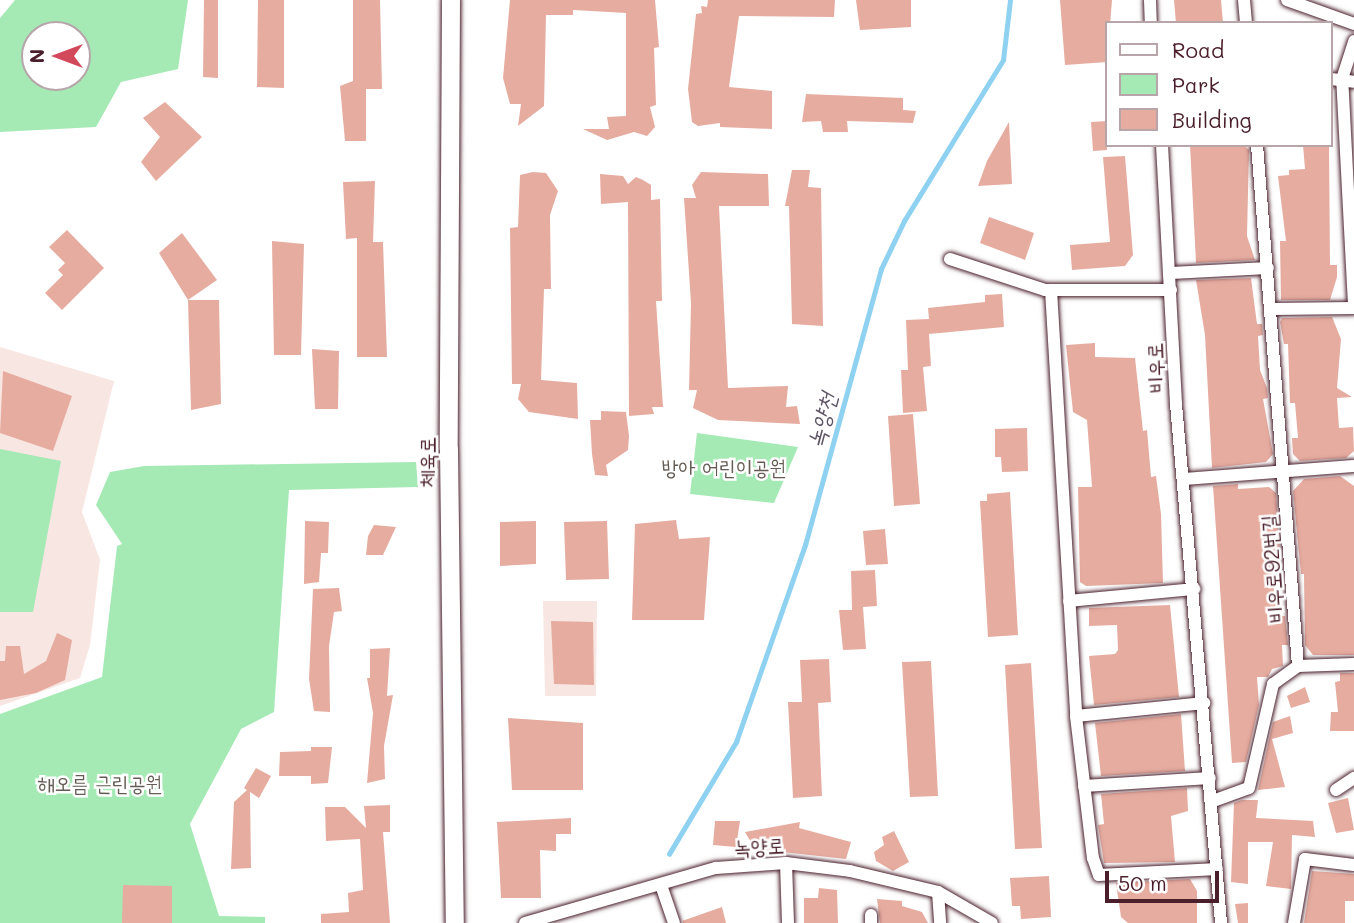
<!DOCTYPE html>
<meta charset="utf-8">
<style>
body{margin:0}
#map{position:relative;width:1354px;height:923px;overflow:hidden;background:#fff;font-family:Mali,"Poor Story",sans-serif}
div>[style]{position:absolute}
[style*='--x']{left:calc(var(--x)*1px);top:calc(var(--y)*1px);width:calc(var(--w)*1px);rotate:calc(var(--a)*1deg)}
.built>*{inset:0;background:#f8e6e2}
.green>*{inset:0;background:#a5e9b5}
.stream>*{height:4.5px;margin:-2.25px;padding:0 2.25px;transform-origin:2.25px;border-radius:2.25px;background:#8ed1f0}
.building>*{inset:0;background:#e6aca0}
.roads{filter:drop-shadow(0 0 2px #4a1f2b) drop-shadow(0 0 2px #4a1f2b)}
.street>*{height:12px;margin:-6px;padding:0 6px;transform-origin:6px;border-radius:6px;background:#fff}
.secondary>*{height:18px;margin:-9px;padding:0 9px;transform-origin:9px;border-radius:9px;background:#fff}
span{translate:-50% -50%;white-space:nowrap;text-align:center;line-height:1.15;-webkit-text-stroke:5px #fff;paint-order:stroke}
.street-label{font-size:21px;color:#4a1f2b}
.park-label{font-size:21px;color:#655c54}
.water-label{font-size:23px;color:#5e5466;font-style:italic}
.legend{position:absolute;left:1105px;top:21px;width:228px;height:126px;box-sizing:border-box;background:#fff;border:2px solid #b7a5aa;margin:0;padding:9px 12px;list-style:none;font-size:21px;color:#4a1f2b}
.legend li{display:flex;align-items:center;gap:14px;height:35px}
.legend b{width:35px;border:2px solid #b7a5aa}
.north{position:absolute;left:21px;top:21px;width:70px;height:70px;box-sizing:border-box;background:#fff;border:2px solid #b7a5aa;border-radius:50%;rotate:270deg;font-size:19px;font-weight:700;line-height:28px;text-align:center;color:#4a1f2b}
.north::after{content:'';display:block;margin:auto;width:24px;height:32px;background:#d1495b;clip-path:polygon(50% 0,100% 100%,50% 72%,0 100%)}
.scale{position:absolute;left:1105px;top:871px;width:114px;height:32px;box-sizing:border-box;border:4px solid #4a1f2b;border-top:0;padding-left:9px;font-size:21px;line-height:24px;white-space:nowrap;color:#4a1f2b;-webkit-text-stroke:5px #fff;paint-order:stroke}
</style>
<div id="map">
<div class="built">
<div style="clip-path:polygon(0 347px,114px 381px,82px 512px,100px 560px,90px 645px,80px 678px,0 706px)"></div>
<div style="clip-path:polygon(543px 601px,597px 601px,596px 696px,545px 696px)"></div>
</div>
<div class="green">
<div style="clip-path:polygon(evenodd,15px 0,188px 0,178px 69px,121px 82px,96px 127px,0 132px,0 18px,15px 0,77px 35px,77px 77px,35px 77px,35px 35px,77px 35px)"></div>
<div style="clip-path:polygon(697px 433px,798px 447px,774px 503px,690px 494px)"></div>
<div style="clip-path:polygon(0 449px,61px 461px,33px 612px,0 612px)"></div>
<div style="clip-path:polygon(416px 462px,418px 487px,289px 490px,274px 712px,241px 729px,190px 824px,219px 916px,265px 917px,265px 923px,0 923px,0 714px,102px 677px,117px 546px,122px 544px,96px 505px,110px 472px,144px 466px)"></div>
</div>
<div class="stream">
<div style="--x:669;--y:854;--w:131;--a:-59.1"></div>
<div style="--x:736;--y:742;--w:209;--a:-70.7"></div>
<div style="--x:805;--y:545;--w:286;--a:-74.6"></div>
<div style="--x:881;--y:269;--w:53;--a:-64.4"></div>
<div style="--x:904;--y:221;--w:189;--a:-58.4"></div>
<div style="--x:1003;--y:60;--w:60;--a:-83.3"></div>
</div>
<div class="building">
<div style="clip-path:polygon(204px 0,218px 0,218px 78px,203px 77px)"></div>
<div style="clip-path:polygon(258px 0,284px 0,284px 88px,257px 87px)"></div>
<div style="clip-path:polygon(353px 0,380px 0,382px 89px,366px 89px,366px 141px,345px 141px,340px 86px,353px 81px)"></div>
<div style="clip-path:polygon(510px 0,655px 0,659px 47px,654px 48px,656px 105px,650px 107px,655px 127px,647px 136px,634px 132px,607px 140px,583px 129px,609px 129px,607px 117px,626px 116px,626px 13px,573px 10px,573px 15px,546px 15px,544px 106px,518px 126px,521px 104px,510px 104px,503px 78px)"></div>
<div style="clip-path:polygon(708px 0,835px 0,834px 17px,739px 16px,729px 87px,772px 91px,772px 129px,720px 127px,720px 123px,698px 126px,692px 122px,688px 89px,696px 14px,702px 13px,701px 6px,707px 7px)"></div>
<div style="clip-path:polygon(856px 0,911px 0,911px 27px,860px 30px)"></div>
<div style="clip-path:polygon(1060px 0,1112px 0,1107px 62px,1065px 65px)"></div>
<div style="clip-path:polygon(1174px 0,1221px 0,1223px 23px,1176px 23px)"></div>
<div style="clip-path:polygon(806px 94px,903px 98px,903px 110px,916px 111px,913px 123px,847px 121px,848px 132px,823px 132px,821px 121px,802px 122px)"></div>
<div style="clip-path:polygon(165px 102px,202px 137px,156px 181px,141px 162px,160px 137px,143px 118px)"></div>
<div style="clip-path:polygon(1107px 121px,1107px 150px,1093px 151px,1091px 122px)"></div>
<div style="clip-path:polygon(1009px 122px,1012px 184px,978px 186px,987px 161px)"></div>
<div style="clip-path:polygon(1190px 145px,1244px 145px,1249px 150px,1247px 236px,1255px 260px,1196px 263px)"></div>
<div style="clip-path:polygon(1303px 145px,1329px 145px,1330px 265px,1337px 265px,1337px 277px,1330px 300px,1281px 300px,1280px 241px,1286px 241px,1278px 176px,1289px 175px,1289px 170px,1305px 169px)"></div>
<div style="clip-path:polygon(1125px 156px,1133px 255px,1125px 266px,1072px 270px,1070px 245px,1110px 242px,1103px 157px)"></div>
<div style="clip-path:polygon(792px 170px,810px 170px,808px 187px,821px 188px,823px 326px,792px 324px,789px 206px,785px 206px)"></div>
<div style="clip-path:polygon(533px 172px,546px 173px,558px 191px,550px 215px,551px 289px,544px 289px,541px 380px,577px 383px,578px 419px,529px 412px,518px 399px,521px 384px,512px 384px,510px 228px,518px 227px,520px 175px)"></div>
<div style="clip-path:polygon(701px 172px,768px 174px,769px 206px,719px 206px,728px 388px,788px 386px,786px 407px,797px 406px,800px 424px,718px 420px,693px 408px,697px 390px,689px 390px,691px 303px,684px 198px,696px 198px,692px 185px)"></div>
<div style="clip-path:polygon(600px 174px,623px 176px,628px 184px,636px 177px,643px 180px,651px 185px,651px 200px,660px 199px,662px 301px,656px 301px,663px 407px,652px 407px,654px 414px,629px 416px,628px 202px,601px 204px)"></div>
<div style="clip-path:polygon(375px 181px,373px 242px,383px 242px,387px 357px,357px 357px,357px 238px,346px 239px,343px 182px)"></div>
<div style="clip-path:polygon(989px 217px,1034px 233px,1025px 260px,980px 243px)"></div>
<div style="clip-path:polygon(67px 230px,104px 268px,62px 310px,45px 293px,63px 275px,58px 270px,65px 263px,49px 247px)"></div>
<div style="clip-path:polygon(182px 233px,217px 280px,188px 300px,159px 253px)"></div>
<div style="clip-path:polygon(272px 241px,304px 244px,301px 355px,274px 355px)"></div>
<div style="clip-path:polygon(1251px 278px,1257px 324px,1262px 324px,1263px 335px,1258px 336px,1260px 370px,1267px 388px,1268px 398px,1263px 399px,1273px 454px,1266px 462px,1212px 468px,1205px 335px,1196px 280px)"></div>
<div style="clip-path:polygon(1002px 294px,1004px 327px,929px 334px,931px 366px,923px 367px,927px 411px,903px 413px,901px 370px,908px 370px,906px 320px,929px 319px,928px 308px,985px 302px,985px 295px)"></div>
<div style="clip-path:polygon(188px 300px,219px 300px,221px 404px,191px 410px)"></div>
<div style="clip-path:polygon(1332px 317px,1341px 339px,1337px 388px,1352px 397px,1337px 398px,1339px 428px,1353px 427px,1354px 451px,1346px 458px,1300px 461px,1293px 454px,1292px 438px,1298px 438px,1295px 403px,1290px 403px,1288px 344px,1284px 344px,1280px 322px,1282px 318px)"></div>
<div style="clip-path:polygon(1095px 343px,1095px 357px,1135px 358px,1143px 431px,1147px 430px,1151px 477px,1156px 476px,1161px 514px,1163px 583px,1086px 586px,1080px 582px,1078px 487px,1092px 487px,1087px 420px,1073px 412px,1066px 345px)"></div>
<div style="clip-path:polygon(312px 349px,339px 351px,338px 409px,315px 409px)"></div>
<div style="clip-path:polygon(3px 371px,72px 396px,53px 451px,0 433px)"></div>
<div style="clip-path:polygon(601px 411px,626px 412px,629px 436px,628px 450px,606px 465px,608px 476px,595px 475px,592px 454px,590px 420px,601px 420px)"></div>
<div style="clip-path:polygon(913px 414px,920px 504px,894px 506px,888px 416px)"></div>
<div style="clip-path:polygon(1027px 428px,1028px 471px,1002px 472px,1001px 457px,995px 457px,995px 429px)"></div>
<div style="clip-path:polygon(1340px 476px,1354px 486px,1354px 655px,1313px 655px,1305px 645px,1304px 574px,1301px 574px,1293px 491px,1304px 479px)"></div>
<div style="clip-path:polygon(1238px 484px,1238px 489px,1269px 487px,1276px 493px,1280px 553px,1272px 553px,1274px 592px,1281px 616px,1285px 616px,1288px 645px,1282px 645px,1283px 666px,1272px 669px,1268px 677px,1257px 677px,1259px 705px,1246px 762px,1232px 763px,1213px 486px)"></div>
<div style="clip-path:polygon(1010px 492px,1018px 635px,988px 637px,980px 501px,987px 501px,987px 494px)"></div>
<div style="clip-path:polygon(676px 520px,679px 539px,710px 537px,704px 620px,632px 620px,635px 524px)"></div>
<div style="clip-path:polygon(305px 521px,329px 522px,328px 553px,321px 553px,319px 582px,304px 584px)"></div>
<div style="clip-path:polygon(536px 521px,536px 564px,500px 566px,500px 522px)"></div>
<div style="clip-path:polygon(607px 521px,609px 579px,566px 580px,564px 522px)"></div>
<div style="clip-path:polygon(374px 525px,396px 527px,383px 555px,366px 555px,368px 536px)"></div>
<div style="clip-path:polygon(885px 529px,888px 564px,866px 565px,863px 531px)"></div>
<div style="clip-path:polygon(875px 570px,877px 606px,863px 607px,866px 649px,843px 650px,839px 610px,852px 610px,851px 571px)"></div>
<div style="clip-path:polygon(339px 588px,342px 611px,334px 612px,329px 646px,330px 712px,314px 711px,309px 679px,313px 589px)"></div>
<div style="clip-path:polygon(1170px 605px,1179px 697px,1094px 705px,1089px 656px,1115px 654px,1118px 650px,1117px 625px,1089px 626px,1089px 608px)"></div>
<div style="clip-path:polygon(551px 621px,593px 622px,594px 685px,554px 684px)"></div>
<div style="clip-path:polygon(57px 633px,72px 640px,65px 680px,36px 693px,0 700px,0 661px,5px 661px,6px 646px,20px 646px,24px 674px,46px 661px)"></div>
<div style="clip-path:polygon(390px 648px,387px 696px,393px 695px,384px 746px,385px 779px,367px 783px,373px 713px,367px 678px,370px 678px,370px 649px)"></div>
<div style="clip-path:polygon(829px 659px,831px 702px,818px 703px,822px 796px,793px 798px,788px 702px,802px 702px,800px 660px)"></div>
<div style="clip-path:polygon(931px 661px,938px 796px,910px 797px,902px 662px)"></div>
<div style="clip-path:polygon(1031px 663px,1042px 848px,1015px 849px,1005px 665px)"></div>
<div style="clip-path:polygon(1340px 673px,1354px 673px,1354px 731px,1330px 731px,1331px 712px,1338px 712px,1335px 682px,1340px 681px)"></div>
<div style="clip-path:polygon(1305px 687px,1310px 702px,1291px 708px,1287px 696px)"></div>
<div style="clip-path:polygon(1181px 714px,1185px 771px,1101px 776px,1095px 723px)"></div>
<div style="clip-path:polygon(1290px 716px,1293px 733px,1272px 739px,1285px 787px,1258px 790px,1273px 722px)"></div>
<div style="clip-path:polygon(508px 718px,583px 723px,583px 790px,512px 790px)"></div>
<div style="clip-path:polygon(311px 747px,332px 747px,328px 783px,311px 784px,311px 776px,279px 776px,280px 752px,311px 751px)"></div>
<div style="clip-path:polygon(256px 768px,271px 776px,259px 798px,250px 792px,251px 868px,231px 869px,234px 802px,247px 790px,244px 788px)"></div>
<div style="clip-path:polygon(1187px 788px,1188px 811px,1171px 816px,1175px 862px,1104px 863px,1098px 825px,1104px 824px,1101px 794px)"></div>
<div style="clip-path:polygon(1348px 798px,1354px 830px,1336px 833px,1328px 803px)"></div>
<div style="clip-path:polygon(1242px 800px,1258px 800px,1256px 818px,1313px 821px,1315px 837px,1292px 835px,1291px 889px,1266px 886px,1273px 842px,1248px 842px,1248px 884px,1231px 882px,1234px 803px)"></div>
<div style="clip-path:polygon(390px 805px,390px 832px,383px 832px,390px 923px,321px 923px,321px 914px,349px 912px,348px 893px,363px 890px,360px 839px,326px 841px,325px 807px,345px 807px,366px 828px,364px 806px)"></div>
<div style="clip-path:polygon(571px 818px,571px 834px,556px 834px,556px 851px,540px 850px,541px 898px,501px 898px,497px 822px)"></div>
<div style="clip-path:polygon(715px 821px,740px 821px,736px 847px,713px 845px)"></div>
<div style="clip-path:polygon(800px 822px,799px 828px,851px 842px,846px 859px,755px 849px,745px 832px)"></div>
<div style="clip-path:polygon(894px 831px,909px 862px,893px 871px,876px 861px,874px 852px,884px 845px,882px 837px)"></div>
<div style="clip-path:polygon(1312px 871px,1354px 874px,1354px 901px,1345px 901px,1345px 923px,1304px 923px)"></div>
<div style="clip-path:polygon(1049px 876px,1051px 917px,1021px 919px,1020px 906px,1012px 906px,1010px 878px)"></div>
<div style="clip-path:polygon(1190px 879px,1197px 891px,1197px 923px,1128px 923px,1121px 917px,1116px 883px)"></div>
<div style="clip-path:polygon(123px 885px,172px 886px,172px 923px,122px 923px)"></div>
<div style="clip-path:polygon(819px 888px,837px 890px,838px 923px,804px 923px,804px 898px,818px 898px)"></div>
<div style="clip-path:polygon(877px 899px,902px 901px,902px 906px,922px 912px,928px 923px,880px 923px)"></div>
<div style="clip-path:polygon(1248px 903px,1248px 923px,1238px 923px,1235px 904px)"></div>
<div style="clip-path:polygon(722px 907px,726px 923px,683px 923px,682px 921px)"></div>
</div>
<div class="roads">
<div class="street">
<div style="--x:1150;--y:0;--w:23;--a:88"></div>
<div style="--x:1244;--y:0;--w:23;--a:85"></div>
<div style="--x:1287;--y:0;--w:71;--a:19.7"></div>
<div style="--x:1331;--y:79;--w:23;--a:7"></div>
<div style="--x:1162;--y:145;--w:259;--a:86.9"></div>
<div style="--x:1176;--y:404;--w:521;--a:85.04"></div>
<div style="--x:1257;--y:145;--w:523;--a:85.5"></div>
<div style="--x:950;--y:259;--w:100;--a:18.1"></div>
<div style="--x:1045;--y:290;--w:126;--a:0"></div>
<div style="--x:1171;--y:273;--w:97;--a:-3"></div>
<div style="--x:1051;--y:290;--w:427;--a:86.6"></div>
<div style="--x:1076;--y:716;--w:143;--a:83.2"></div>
<div style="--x:1093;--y:858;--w:18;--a:71"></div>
<div style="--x:1099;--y:875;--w:118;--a:-2.9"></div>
<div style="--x:1354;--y:305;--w:226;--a:-93"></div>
<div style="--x:1342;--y:79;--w:40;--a:-72"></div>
<div style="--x:1271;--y:309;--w:83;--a:-0.7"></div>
<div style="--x:1184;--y:479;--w:170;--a:-4.4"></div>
<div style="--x:1069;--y:601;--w:126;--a:-5.5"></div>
<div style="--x:1076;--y:716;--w:129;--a:-5.8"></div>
<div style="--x:1084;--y:786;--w:126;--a:-3.6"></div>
<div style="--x:1336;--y:790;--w:22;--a:-34"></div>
<div style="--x:1213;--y:801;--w:38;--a:-20"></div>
<div style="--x:1249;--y:788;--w:107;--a:-77"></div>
<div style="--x:1273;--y:684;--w:31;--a:-36"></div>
<div style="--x:1298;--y:666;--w:56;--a:-2"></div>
<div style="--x:786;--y:863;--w:60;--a:88.1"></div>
<div style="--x:661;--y:885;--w:40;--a:71.1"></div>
<div style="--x:938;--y:892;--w:31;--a:86"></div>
<div style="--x:525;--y:923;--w:199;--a:-16.1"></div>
<div style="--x:716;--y:868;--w:70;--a:-4.1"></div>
<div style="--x:786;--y:863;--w:64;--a:7.1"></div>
<div style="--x:850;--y:871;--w:90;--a:13.4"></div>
<div style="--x:938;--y:892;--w:62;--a:29.9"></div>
<div style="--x:871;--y:923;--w:8;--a:-90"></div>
<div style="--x:1294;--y:923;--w:65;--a:-80.2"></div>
<div style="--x:1305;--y:859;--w:49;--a:7"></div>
</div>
<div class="secondary">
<div style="--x:451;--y:0;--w:449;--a:90.3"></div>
<div style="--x:449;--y:449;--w:474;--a:89.3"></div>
</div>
</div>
<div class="street-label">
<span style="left:1155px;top:368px;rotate:-92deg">비우로</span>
<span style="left:427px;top:462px;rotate:-90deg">체육로</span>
<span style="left:1272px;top:569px;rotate:-94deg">비우로92번길</span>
<span style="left:759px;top:846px;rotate:-3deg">녹양로</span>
</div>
<div class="park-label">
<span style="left:724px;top:467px">방아 어린이공원</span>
<span style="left:100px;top:783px">해오름 근린공원</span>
</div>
<div class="water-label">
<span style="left:821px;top:420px;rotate:-75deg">녹양천</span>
</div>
<ul class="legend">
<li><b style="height:9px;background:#fff"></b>Road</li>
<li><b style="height:19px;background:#a5e9b5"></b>Park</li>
<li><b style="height:19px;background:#e6aca0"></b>Building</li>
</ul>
<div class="north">N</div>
<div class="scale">50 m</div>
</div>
